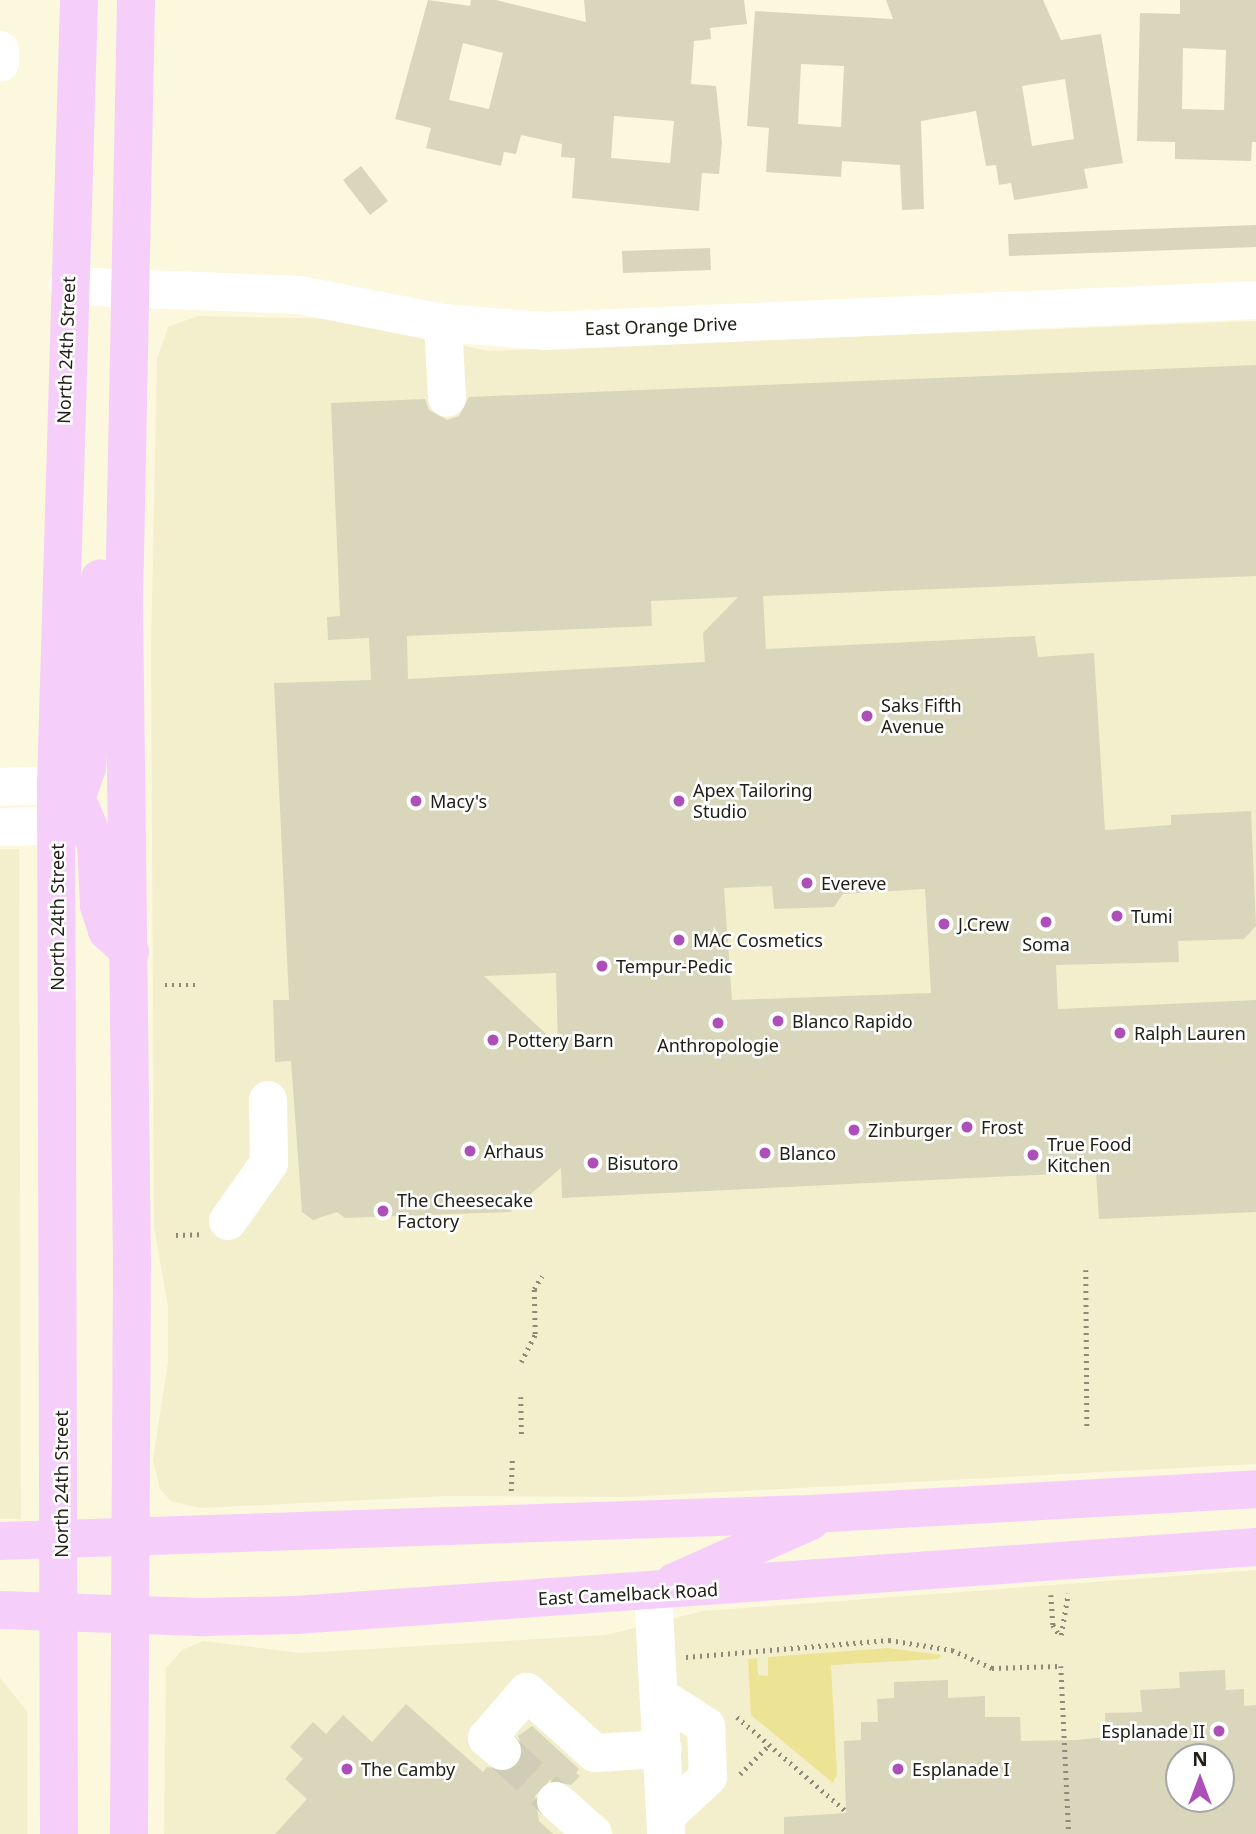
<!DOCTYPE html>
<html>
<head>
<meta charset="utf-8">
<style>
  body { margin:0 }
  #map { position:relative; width:1256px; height:1834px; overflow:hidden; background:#fbf8de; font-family:"Noto Sans",sans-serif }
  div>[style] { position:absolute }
  .built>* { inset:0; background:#f3efcd }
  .green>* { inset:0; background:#ede394 }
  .building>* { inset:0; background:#d9d6bc }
  .minor-tunnel>* { height:38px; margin-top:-19px; transform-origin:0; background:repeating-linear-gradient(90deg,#cfcdb6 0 38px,transparent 0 57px) }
  .path>* { height:4.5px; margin-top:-2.25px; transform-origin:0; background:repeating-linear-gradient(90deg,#8c8a78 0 2px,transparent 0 7px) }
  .minor>* { height:38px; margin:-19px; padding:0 19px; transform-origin:19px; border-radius:19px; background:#fff }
  .major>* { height:38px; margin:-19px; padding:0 19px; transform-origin:19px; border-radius:19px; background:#f5cffa }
  .dots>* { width:19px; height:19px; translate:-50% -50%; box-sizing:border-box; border:4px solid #fff; border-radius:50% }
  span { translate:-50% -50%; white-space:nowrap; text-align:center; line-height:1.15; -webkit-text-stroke:5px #fff; paint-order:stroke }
  .street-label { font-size:18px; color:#212016 }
  .poi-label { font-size:18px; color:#212016 }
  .left { translate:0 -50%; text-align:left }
  .right { translate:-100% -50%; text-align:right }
  .north { position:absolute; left:1165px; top:1743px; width:70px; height:70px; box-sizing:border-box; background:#fff; border:2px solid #a6a6a2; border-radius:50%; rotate:0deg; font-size:19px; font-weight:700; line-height:28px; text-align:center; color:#212016 }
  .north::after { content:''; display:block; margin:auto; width:24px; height:32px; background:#ac4fb9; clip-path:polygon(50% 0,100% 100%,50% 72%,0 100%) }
</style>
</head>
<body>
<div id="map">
  <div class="built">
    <i style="clip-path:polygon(197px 316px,340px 319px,488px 351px,1256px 321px,1256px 1464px,628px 1497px,447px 1496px,200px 1508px,171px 1501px,160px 1489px,153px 1460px,168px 1361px,168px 1306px,154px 1227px,151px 649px,157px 359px,168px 327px)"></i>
    <i style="clip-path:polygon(0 849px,19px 849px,21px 1519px,0 1519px)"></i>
    <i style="clip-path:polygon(evenodd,1256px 1570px,1256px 1834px,164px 1834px,166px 1668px,182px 1650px,203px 1641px,301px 1653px,606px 1635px,703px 1611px,1256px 1570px,1179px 1757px,1221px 1757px,1221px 1799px,1179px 1799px,1179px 1757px)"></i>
    <i style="clip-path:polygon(0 1678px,27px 1711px,27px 1834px,0 1834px)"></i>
  </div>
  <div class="green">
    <i style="clip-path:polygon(888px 1648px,942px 1655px,938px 1659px,831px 1665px,837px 1774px,833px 1783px,751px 1715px,748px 1659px,757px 1658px,758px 1675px,768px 1676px,768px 1657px)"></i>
  </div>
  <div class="building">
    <i style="clip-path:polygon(evenodd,428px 0,470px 6px,471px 0,496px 0,586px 22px,584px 0,744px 0,747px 24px,710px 28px,711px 39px,694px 41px,691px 84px,716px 86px,722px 143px,719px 174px,702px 173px,699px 211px,572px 198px,575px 158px,561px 157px,562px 144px,521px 135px,516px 154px,504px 152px,501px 166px,426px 148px,431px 128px,395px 119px,428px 0,463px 43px,503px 53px,489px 109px,449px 100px,463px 43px,428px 0,614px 116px,674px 121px,670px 163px,611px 158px,614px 116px)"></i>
    <i style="clip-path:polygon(evenodd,886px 0,1043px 0,1061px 40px,1101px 34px,1123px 163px,1084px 169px,1088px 188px,1014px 200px,1011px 183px,999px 185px,996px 165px,986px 166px,976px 111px,921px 121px,924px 209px,902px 210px,900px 165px,842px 161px,841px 177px,766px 172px,769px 128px,747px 126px,755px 11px,893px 19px,886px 0,801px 64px,844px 66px,841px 127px,798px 124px,801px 64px,886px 0,1065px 79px,1074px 139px,1032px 146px,1022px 86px,1065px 79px)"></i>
    <i style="clip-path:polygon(evenodd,1180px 0,1256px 0,1256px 142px,1252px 142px,1251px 161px,1175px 159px,1175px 142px,1137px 141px,1140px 13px,1180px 14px,1180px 0,1183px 48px,1226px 50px,1224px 110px,1182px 109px,1183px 48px)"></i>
    <i style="clip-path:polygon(361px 166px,388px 201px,370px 215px,343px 180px)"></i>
    <i style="clip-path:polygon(1256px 225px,1256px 247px,1009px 256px,1008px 234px)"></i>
    <i style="clip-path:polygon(710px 248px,711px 270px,623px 273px,622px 251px)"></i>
    <i style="clip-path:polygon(evenodd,1256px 365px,1256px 576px,763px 596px,766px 649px,1035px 636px,1038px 657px,1094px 653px,1105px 830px,1171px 825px,1171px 815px,1251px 811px,1256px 926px,1244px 939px,1178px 941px,1179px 962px,1056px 965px,1058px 1009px,1256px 1000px,1256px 1212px,1099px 1219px,1096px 1172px,562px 1198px,561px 1168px,510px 1212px,345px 1218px,337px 1212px,313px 1220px,302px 1212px,291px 1061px,275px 1062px,273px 1000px,289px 1000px,274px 683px,371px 680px,369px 638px,328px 640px,327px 617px,340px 616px,331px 403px,425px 399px,429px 410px,447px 420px,459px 416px,469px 397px,1256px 365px,738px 597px,703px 633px,705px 662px,408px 679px,407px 636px,652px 626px,651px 601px,738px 597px,1256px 365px,772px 886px,774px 909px,834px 907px,843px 894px,925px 889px,931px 993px,732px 1000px,724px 888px,772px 886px,1256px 365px,556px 973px,558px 1045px,484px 976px,556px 973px)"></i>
    <i style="clip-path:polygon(evenodd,1225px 1670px,1226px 1690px,1244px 1689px,1244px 1706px,1256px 1705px,1256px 1834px,784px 1834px,784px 1817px,846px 1813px,844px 1741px,861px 1740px,861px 1722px,878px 1722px,877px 1699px,894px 1698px,894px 1682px,948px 1680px,948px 1698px,985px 1696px,985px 1717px,1020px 1717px,1021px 1741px,1076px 1740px,1106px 1737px,1105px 1713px,1142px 1712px,1140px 1690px,1180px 1688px,1179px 1672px,1225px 1670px,1179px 1757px,1221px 1757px,1221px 1799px,1179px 1799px,1179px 1757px)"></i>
    <i style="clip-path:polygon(406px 1704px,483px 1772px,487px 1767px,508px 1772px,518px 1766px,524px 1754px,518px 1736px,532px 1726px,579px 1769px,576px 1773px,580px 1776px,571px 1785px,550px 1780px,535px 1796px,539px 1821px,553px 1834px,275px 1834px,307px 1799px,285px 1779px,303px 1759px,290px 1747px,313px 1722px,326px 1734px,343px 1715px,372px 1742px)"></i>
  </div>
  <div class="minor-tunnel">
    <i style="left:502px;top:1751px;width:74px;rotate:42.8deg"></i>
  </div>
  <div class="path">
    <i style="left:165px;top:985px;width:35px"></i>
    <i style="left:176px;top:1235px;width:24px;rotate:-2deg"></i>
    <i style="left:1086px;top:1270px;width:159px;rotate:89.6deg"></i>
    <i style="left:521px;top:1362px;width:31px;rotate:-63deg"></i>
    <i style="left:535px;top:1334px;width:45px;rotate:-91.3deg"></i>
    <i style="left:534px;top:1289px;width:15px;rotate:-58deg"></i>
    <i style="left:521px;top:1397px;width:39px;rotate:89deg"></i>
    <i style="left:511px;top:1491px;width:33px;rotate:-88deg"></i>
    <i style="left:1051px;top:1595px;width:30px;rotate:86deg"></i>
    <i style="left:1053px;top:1625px;width:13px;rotate:58deg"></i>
    <i style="left:1061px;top:1635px;width:42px;rotate:-80.3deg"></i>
    <i style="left:686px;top:1657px;width:204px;rotate:-4.8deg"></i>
    <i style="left:889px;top:1640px;width:64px;rotate:9deg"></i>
    <i style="left:952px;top:1650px;width:44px;rotate:24.2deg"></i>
    <i style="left:992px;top:1668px;width:69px;rotate:-1.7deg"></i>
    <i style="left:1061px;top:1666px;width:168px;rotate:87.3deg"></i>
    <i style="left:737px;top:1717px;width:144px;rotate:40.8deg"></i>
    <i style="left:740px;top:1774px;width:41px;rotate:-45deg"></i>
  </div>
  <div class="minor">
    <i style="left:0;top:50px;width:13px;rotate:90deg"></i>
    <i style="left:68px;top:286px;width:232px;rotate:2.2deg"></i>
    <i style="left:300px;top:295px;width:146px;rotate:11.1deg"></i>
    <i style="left:443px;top:323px;width:101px;rotate:4.5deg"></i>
    <i style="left:544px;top:331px;width:713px;rotate:-2.49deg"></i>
    <i style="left:443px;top:323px;width:75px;rotate:86.9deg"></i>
    <i style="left:0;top:787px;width:56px;rotate:-2deg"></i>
    <i style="left:0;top:827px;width:56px;rotate:-1deg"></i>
    <i style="left:228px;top:1221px;width:71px;rotate:-54.7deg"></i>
    <i style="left:269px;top:1163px;width:63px;rotate:-90.9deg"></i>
    <i style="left:653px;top:1592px;width:242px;rotate:86.9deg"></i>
    <i style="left:659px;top:1696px;width:56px;rotate:32.6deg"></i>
    <i style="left:706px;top:1726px;width:51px;rotate:87.8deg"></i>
    <i style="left:708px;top:1777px;width:56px;rotate:137.2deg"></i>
    <i style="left:502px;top:1751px;width:20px;rotate:-139deg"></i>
    <i style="left:487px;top:1738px;width:61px;rotate:-49deg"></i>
    <i style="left:527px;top:1692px;width:91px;rotate:41.9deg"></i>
    <i style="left:595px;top:1753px;width:68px;rotate:-3.4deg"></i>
    <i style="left:556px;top:1801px;width:50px;rotate:41.7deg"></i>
  </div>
  <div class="major">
    <i style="left:58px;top:787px;width:32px;rotate:44deg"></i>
    <i style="left:81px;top:809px;width:38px;rotate:67deg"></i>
    <i style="left:96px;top:844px;width:62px;rotate:87.2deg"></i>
    <i style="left:99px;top:906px;width:26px;rotate:72deg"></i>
    <i style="left:107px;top:931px;width:31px;rotate:42deg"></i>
    <i style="left:56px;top:826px;width:31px;rotate:-52deg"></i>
    <i style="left:75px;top:802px;width:36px;rotate:-71deg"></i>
    <i style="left:87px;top:768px;width:190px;rotate:-86.1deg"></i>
    <i style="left:0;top:1541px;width:811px;rotate:-1.91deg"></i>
    <i style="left:811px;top:1514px;width:446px;rotate:-3.2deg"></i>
    <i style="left:674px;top:1582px;width:150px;rotate:-24deg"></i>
    <i style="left:0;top:1610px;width:205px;rotate:2deg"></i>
    <i style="left:205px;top:1617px;width:91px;rotate:-1.3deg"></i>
    <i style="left:296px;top:1615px;width:962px;rotate:-4.05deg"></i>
    <i style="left:59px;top:1834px;width:1049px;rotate:-90.16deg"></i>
    <i style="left:56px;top:785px;width:785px;rotate:-88.32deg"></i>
    <i style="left:129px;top:1834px;width:569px;rotate:-89.7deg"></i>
    <i style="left:132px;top:1265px;width:660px;rotate:-90.69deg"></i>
    <i style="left:124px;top:605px;width:605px;rotate:-88.86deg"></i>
  </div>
  <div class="dots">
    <i style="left:867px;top:716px;background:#ac4fb9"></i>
    <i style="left:416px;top:801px;background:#ac4fb9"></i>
    <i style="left:679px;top:801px;background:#ac4fb9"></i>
    <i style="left:807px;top:883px;background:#ac4fb9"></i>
    <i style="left:1117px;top:916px;background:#ac4fb9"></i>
    <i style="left:1046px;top:922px;background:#ac4fb9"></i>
    <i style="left:944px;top:924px;background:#ac4fb9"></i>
    <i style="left:679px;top:940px;background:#ac4fb9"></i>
    <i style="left:602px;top:966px;background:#ac4fb9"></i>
    <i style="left:778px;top:1021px;background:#ac4fb9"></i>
    <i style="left:718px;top:1023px;background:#ac4fb9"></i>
    <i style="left:1120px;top:1033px;background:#ac4fb9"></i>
    <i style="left:493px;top:1040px;background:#ac4fb9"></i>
    <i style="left:967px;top:1127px;background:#ac4fb9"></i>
    <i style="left:854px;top:1130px;background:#ac4fb9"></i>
    <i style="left:470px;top:1151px;background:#ac4fb9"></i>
    <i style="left:765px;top:1153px;background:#ac4fb9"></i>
    <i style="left:1033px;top:1155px;background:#ac4fb9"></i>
    <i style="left:593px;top:1163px;background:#ac4fb9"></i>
    <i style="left:383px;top:1211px;background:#ac4fb9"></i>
    <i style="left:1219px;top:1731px;background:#ac4fb9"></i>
    <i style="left:347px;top:1769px;background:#ac4fb9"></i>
    <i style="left:898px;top:1769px;background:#ac4fb9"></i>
  </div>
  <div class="street-label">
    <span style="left:661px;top:326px;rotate:-2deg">East Orange Drive</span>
    <span style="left:66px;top:350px;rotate:-88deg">North 24th Street</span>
    <span style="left:57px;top:917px;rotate:-90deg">North 24th Street</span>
    <span style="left:61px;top:1484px;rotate:-90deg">North 24th Street</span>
    <span style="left:628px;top:1594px;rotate:-3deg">East Camelback Road</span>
  </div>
  <div class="poi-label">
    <span class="left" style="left:881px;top:716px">Saks Fifth<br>Avenue</span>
    <span class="left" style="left:693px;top:801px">Apex Tailoring<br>Studio</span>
    <span class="left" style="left:430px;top:801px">Macy's</span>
    <span class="left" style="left:821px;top:883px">Evereve</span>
    <span class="left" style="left:1131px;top:916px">Tumi</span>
    <span class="left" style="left:958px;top:924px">J.Crew</span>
    <span class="left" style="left:693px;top:940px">MAC Cosmetics</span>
    <span style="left:1046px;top:944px">Soma</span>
    <span class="left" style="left:616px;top:966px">Tempur-Pedic</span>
    <span class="left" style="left:792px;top:1021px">Blanco Rapido</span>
    <span class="left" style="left:1134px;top:1033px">Ralph Lauren</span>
    <span class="left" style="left:507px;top:1040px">Pottery Barn</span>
    <span style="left:718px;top:1045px">Anthropologie</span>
    <span class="left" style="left:981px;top:1127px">Frost</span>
    <span class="left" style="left:868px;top:1130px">Zinburger</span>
    <span class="left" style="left:1047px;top:1155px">True Food<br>Kitchen</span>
    <span class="left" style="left:484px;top:1151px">Arhaus</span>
    <span class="left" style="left:779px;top:1153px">Blanco</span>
    <span class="left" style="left:607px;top:1163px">Bisutoro</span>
    <span class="left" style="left:397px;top:1211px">The Cheesecake<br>Factory</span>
    <span class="right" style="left:1205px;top:1731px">Esplanade II</span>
    <span class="left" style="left:361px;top:1769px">The Camby</span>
    <span class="left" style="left:912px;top:1769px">Esplanade I</span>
  </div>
  <div class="north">N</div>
</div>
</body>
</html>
